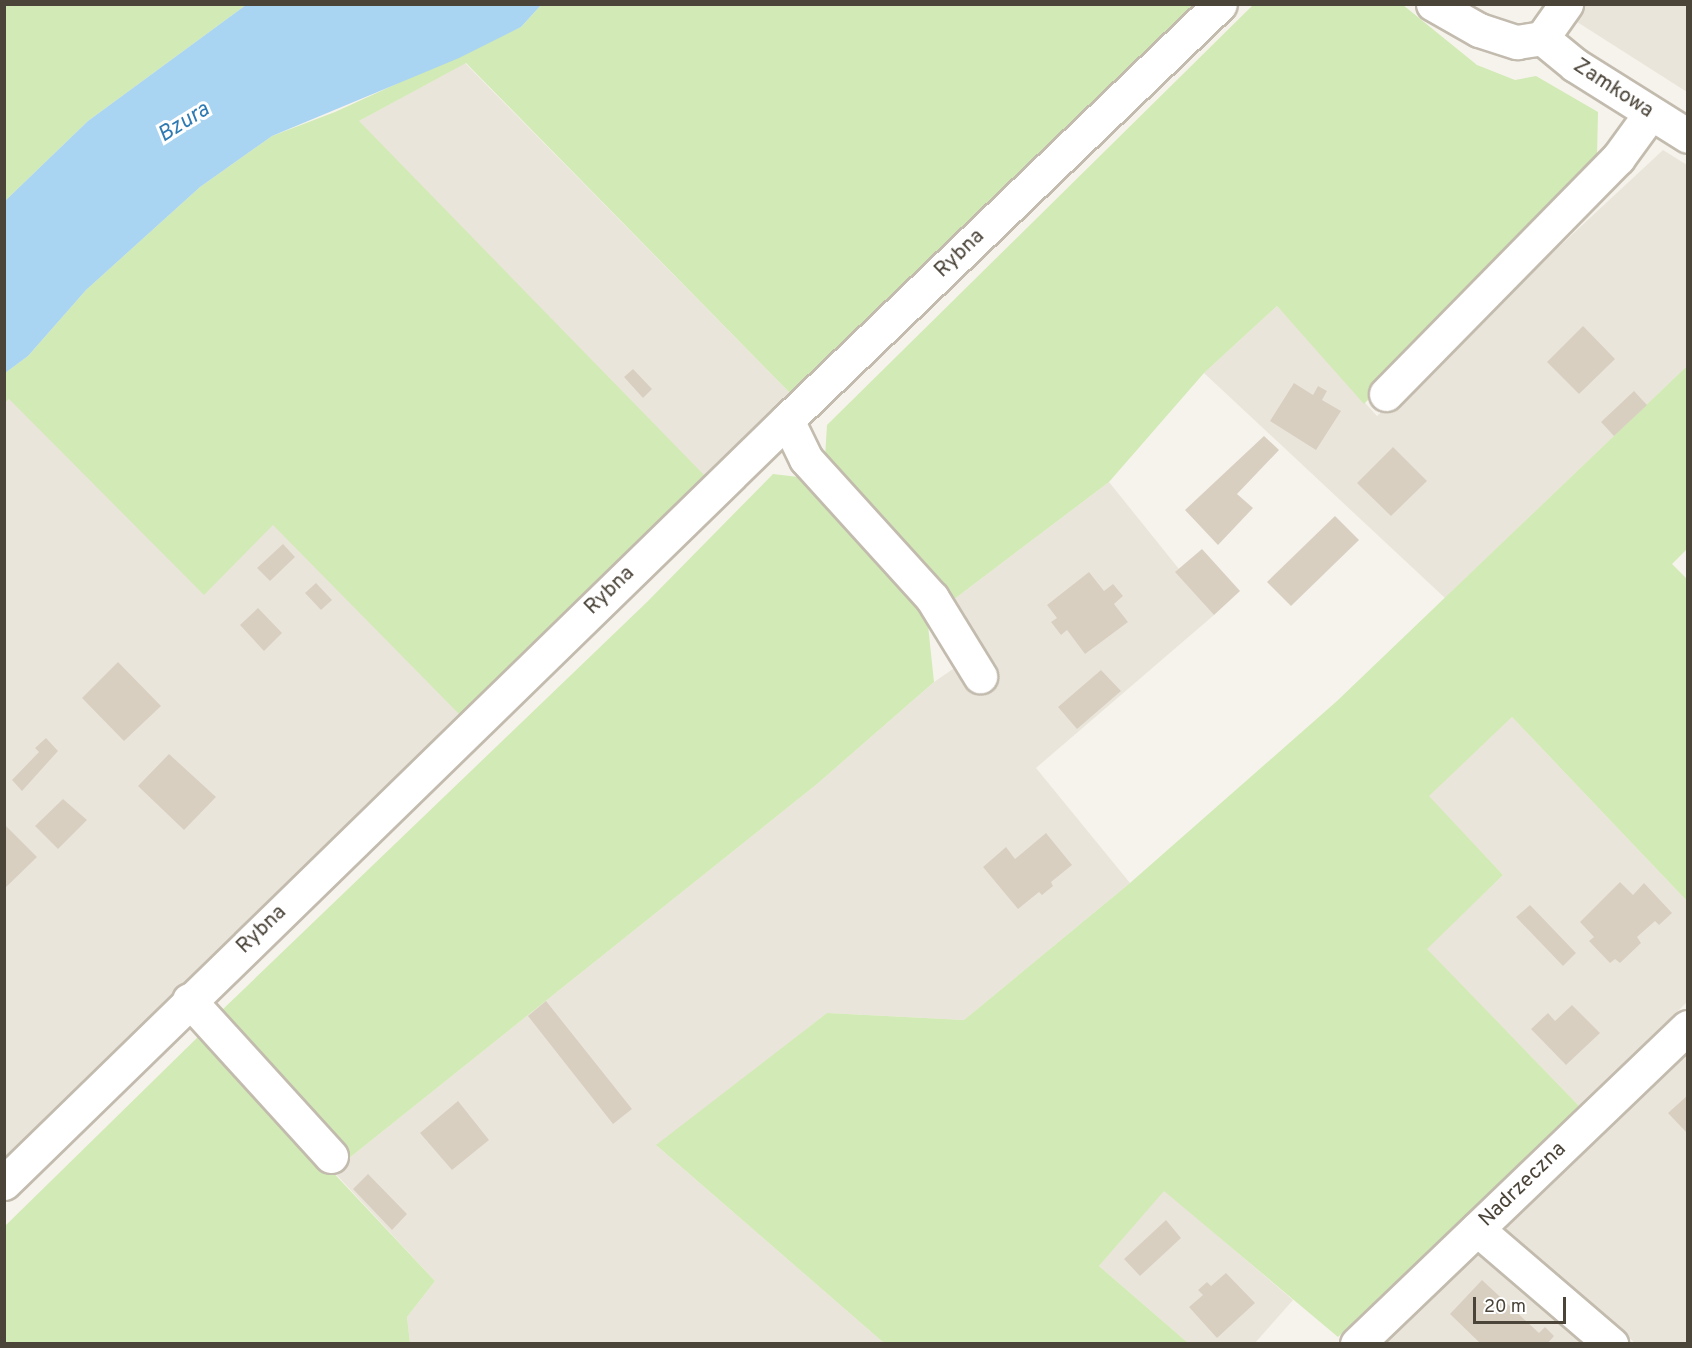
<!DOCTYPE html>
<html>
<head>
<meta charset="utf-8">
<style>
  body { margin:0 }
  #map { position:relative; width:1692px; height:1348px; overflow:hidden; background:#f6f3ec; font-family:Overpass,sans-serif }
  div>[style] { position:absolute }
  .residential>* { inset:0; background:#eae5da }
  .green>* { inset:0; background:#d2eab5 }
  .water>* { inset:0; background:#a9d4f2 }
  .building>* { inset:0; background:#d8cfc1 }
  .roads { filter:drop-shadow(2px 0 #c2bbae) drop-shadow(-2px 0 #c2bbae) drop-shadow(0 2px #c2bbae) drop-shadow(0 -2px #c2bbae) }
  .minor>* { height:33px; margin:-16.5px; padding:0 16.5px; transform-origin:16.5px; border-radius:16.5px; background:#fff }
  span { translate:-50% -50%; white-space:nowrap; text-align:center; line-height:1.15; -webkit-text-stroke:6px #fff; paint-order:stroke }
  .street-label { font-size:21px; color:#4b4439 }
  .water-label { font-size:22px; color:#2e7ab2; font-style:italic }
  .frame { position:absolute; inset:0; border:6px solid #4b4439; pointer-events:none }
  .scale { position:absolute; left:1473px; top:1297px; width:93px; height:27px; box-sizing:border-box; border:3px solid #4b4439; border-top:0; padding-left:8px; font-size:18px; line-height:21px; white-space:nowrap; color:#4b4439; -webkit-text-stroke:4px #fff; paint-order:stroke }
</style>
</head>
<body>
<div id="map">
  <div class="residential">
    <i style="clip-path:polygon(1585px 5px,1687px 5px,1687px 92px,1574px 20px)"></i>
    <i style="clip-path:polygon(465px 63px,790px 393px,423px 754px,5px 1158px,5px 403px,114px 304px,359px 121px)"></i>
    <i style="clip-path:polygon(1663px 150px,1687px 165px,1687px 366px,1445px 598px,1204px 373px,1277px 306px,1377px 416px)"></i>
    <i style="clip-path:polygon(1109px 482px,1179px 569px,1176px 572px,1214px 615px,1036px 768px,1130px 883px,964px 1020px,827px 1013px,657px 1146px,884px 1343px,410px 1343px,407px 1317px,435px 1281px,333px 1171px,817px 784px,934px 682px,953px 669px,953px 600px)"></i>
    <i style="clip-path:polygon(1512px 717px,1687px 901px,1687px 1002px,1581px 1108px,1426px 949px,1503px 875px,1428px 796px)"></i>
    <i style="clip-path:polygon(1687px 1044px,1687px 1343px,1635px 1343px,1502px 1229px,1503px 1218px)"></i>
    <i style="clip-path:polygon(1164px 1190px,1293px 1300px,1255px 1343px,1188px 1343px,1099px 1266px)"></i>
    <i style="clip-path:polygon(1476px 1246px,1590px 1344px,1372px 1344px)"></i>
  </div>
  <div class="green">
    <i style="clip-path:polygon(5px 5px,246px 5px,88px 121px,5px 201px)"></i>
    <i style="clip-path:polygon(541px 5px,1200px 5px,790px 393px,466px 63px,359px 121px,704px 475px,461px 716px,273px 525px,204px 595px,9px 399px,5px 403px,5px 373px,28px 356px,86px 290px,200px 187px,272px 136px,335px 112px,521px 27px)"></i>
    <i style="clip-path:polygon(1253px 5px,1403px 5px,1477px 65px,1515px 80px,1536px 76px,1598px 112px,1597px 157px,1364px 404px,1277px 306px,1204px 373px,1109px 482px,953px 600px,825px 458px,827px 425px)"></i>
    <i style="clip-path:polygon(1687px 366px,1687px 549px,1672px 564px,1688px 580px,1687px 901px,1512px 717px,1429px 796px,1503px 875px,1427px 949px,1581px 1108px,1338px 1337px,1164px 1191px,1099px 1266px,1188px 1343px,884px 1343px,656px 1145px,827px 1013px,964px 1020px,1130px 883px,1337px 701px)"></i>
    <i style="clip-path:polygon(773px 474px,807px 478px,927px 616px,934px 682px,817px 784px,348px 1159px,220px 1012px,647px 602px)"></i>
    <i style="clip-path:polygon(202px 1033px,435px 1281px,407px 1317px,410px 1343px,5px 1344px,5px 1226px)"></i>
  </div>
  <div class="water">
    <i style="clip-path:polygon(246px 5px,541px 5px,521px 27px,459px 58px,272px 136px,200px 187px,86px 290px,28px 356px,5px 373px,5px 201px,88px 121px)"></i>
  </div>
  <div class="building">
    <i style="clip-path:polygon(1583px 326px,1615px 359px,1579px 394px,1547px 362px)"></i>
    <i style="clip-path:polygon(633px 369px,652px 389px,643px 398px,624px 377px)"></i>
    <i style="clip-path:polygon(1294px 383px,1313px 395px,1318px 386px,1327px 391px,1322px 400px,1341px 411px,1316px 450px,1270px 421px)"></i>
    <i style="clip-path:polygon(1634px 391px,1647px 405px,1614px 436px,1601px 422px)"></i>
    <i style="clip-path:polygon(1264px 436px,1279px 450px,1237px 494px,1253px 508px,1218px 545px,1185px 510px)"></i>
    <i style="clip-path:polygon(1393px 447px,1427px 481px,1391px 516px,1357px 483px)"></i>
    <i style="clip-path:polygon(1335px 516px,1359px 540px,1291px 606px,1267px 582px)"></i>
    <i style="clip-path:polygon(283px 544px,295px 557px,270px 581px,257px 568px)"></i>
    <i style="clip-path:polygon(1202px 549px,1240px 591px,1214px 615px,1175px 572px)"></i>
    <i style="clip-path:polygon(1089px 572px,1104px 591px,1113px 584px,1123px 596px,1114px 604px,1128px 622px,1085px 654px,1067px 630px,1061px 635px,1051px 622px,1057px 618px,1047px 605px)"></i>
    <i style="clip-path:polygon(316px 583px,332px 600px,321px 610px,305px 593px)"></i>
    <i style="clip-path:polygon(258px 608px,282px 633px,264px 651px,240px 625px)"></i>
    <i style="clip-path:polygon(118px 662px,161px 706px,124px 741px,82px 698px)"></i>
    <i style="clip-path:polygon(1101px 670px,1121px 691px,1077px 729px,1058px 707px)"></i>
    <i style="clip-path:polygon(46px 738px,58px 751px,22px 791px,12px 780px,39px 752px,35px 748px)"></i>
    <i style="clip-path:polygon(169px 754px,216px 797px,184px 830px,138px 786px)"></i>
    <i style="clip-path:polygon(63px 799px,87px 820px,58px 849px,35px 826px)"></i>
    <i style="clip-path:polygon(4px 824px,37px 857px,4px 889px)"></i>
    <i style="clip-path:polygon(1046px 833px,1072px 865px,1051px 882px,1053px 886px,1042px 895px,1039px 892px,1018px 909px,983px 867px,1006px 847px,1015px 859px)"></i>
    <i style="clip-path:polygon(1620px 882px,1633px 895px,1644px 883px,1672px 913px,1659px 925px,1655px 921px,1637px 937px,1641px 943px,1620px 963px,1615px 959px,1610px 963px,1589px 941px,1594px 937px,1580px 922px)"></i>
    <i style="clip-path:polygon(1530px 905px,1576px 953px,1563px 966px,1516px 917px)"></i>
    <i style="clip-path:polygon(546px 1001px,632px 1109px,613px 1124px,528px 1016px)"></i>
    <i style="clip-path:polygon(1572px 1005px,1600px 1033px,1566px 1065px,1531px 1029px,1548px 1013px,1555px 1021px)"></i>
    <i style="clip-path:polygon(1688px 1095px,1688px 1134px,1668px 1113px)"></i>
    <i style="clip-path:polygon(458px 1101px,489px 1140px,452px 1170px,420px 1133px)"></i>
    <i style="clip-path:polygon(368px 1174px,407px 1214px,392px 1230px,353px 1189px)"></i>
    <i style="clip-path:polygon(1166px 1220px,1181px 1238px,1140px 1276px,1124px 1259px)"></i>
    <i style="clip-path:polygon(1226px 1273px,1255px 1303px,1217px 1338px,1189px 1307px,1203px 1295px,1198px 1290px,1207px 1282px,1211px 1286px)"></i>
    <i style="clip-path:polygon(1482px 1280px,1539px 1333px,1545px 1327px,1554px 1336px,1547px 1344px,1481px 1344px,1450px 1314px)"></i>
  </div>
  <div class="roads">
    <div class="minor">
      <i style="left:1433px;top:4px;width:53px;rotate:29.5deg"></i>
      <i style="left:1479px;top:30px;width:40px;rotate:18deg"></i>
      <i style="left:1517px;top:42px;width:25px;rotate:-9deg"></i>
      <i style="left:1542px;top:38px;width:42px;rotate:-54.8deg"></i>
      <i style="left:1542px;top:38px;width:43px;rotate:39.3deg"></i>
      <i style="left:1575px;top:65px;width:133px;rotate:32.1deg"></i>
      <i style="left:1386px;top:394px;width:331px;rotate:-45.5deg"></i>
      <i style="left:1618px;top:158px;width:54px;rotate:-54deg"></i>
      <i style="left:787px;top:420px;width:43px;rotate:64deg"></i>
      <i style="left:806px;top:459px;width:188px;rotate:47.8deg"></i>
      <i style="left:932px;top:598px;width:92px;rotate:58.4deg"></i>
      <i style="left:189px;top:1000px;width:211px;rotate:47.7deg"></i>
      <i style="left:4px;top:1183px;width:1093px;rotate:-44.26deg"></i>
      <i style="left:787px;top:420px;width:600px;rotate:-43.85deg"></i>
      <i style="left:1477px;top:1229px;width:177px;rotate:40.6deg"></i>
      <i style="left:1357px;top:1344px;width:458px;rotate:-43.8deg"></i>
    </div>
  </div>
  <div class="street-label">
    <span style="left:1613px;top:89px;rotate:33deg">Zamkowa</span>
    <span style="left:960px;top:254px;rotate:-44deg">Rybna</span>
    <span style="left:610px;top:591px;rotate:-44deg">Rybna</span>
    <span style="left:262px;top:930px;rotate:-44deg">Rybna</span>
    <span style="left:1523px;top:1185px;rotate:-44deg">Nadrzeczna</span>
  </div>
  <div class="water-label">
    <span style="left:184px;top:123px;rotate:-32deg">Bzura</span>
  </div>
  <div class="frame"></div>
  <div class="scale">20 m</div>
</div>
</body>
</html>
